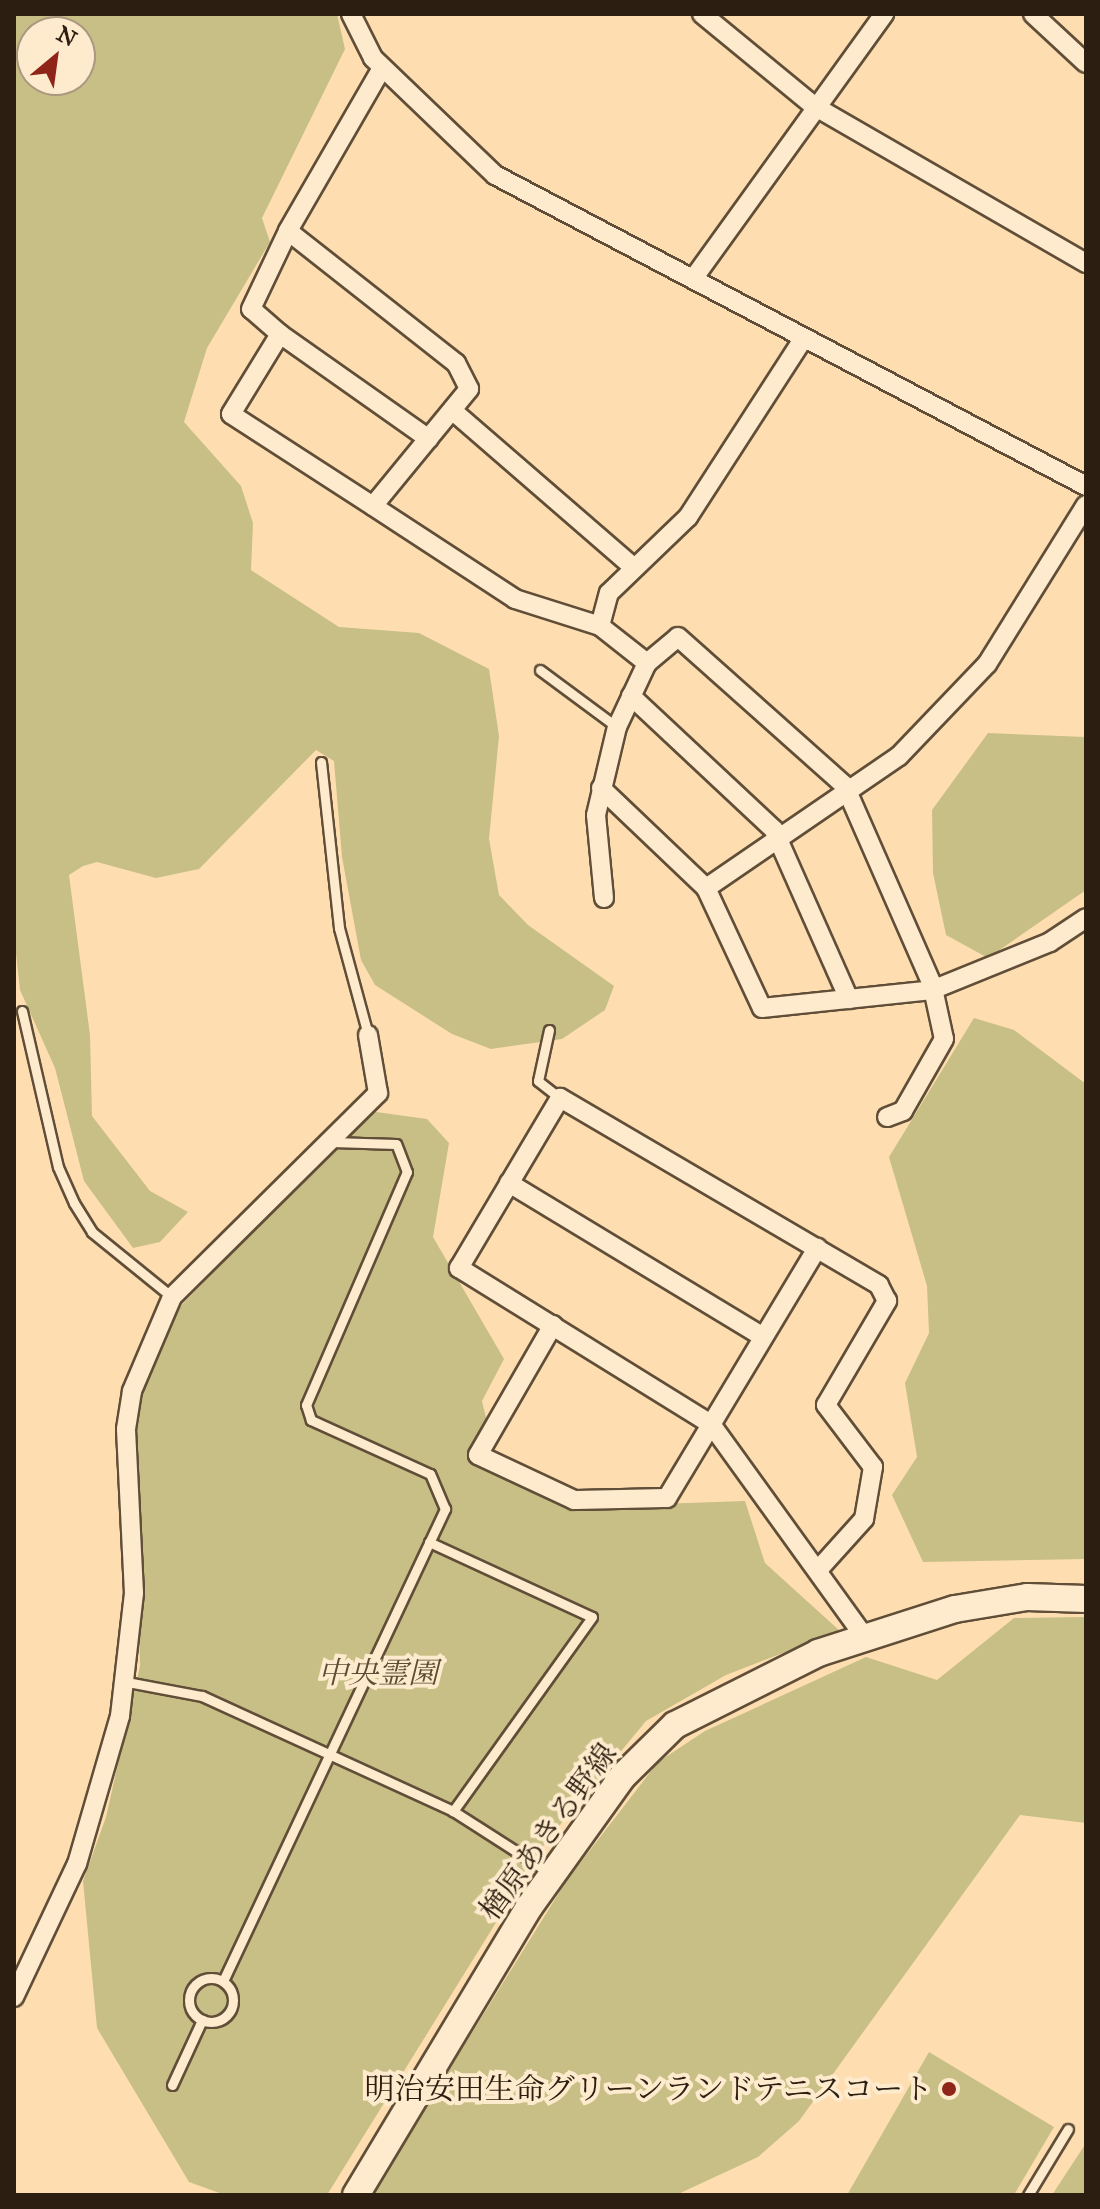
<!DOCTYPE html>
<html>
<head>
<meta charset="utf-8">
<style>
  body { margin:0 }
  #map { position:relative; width:1100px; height:2209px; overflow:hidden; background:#fedeb1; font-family:"IM FELL Great Primer","Noto Serif JP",serif }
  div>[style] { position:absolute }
  .green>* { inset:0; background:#c8bf86 }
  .roads { filter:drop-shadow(2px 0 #604e38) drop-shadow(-2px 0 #604e38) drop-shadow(0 2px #604e38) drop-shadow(0 -2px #604e38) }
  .lane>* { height:9px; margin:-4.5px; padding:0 4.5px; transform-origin:4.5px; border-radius:4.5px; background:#feeacc }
  .lane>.ring { margin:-4.5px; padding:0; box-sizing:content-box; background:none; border:9px solid #feeacc; border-radius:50% }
  .street>* { height:18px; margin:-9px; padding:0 9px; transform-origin:9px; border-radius:9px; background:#feeacc }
  .secondary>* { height:26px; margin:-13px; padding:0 13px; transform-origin:13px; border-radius:13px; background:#feeacc }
  .dots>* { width:22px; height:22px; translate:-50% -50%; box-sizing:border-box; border:4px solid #feeacc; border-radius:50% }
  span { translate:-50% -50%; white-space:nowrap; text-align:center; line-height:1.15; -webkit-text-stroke:8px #feeacc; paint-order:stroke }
  .park-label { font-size:30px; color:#5b4e33; font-style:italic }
  .street-label { font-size:30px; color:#2c1e10 }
  .poi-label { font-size:30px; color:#2c1e10 }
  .right { translate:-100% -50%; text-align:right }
  .frame { position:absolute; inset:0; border:16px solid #2c1e10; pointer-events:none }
  .north { position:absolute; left:16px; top:16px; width:80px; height:80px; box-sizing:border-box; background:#feeacc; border:2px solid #aa9881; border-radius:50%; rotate:29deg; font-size:22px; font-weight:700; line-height:32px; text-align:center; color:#2c1e10 }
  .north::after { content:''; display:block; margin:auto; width:28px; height:36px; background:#8f2418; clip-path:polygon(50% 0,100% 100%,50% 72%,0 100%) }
</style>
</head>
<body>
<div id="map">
  <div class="green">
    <i style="clip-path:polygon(evenodd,14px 14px,337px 14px,345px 49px,262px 218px,270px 242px,207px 348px,184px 422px,241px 486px,253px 523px,251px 570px,339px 627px,419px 633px,489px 669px,499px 736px,489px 839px,499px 895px,528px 925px,614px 986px,605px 1010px,562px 1039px,491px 1049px,452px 1034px,375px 985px,361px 960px,342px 857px,334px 761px,316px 750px,199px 869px,156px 878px,97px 862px,83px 866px,69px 875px,90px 1035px,92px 1116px,150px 1191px,188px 1212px,160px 1242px,133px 1248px,84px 1181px,55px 1068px,20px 990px,14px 935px,14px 14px,32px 32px,80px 32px,80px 80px,32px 80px,32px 32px)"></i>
    <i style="clip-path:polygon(988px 733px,1086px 737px,1086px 890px,988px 958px,946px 935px,933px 873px,932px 810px)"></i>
    <i style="clip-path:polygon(974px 1018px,1014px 1030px,1086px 1084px,1086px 1559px,923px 1562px,892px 1495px,917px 1457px,905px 1383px,929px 1333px,927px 1286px,889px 1157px)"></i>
    <i style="clip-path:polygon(369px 1111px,427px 1119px,449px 1143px,433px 1237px,504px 1359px,482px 1401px,489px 1430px,473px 1455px,572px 1507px,745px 1501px,765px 1563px,840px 1631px,726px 1675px,646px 1721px,546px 1842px,327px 2195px,225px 2195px,189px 2182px,97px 2028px,83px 1881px,106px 1817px,140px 1666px,134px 1432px,142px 1390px,178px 1309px)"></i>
    <i style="clip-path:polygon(1086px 1617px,1086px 1823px,1020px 1815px,799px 2121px,758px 2157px,676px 2195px,371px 2195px,567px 1880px,658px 1762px,705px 1731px,866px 1657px,937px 1680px,1014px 1618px)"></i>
    <i style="clip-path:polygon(929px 2052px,1054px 2127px,1014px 2195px,847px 2195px)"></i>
    <i style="clip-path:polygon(1086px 2143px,1086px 2195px,1052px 2195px)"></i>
  </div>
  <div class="roads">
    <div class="lane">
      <i style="left:540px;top:670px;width:96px;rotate:36.5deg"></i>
      <i style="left:321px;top:762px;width:167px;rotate:83.8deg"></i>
      <i style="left:339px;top:928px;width:111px;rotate:74.8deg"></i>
      <i style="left:22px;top:1011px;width:160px;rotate:77deg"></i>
      <i style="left:58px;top:1167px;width:39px;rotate:66deg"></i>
      <i style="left:74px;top:1203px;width:34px;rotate:58deg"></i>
      <i style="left:92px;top:1232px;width:103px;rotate:39.1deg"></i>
      <i style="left:549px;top:1030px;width:52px;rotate:102.2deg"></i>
      <i style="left:538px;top:1081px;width:28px;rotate:38deg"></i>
      <i style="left:429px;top:1542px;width:179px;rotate:24.7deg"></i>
      <i style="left:592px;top:1617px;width:239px;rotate:125.6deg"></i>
      <i style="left:127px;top:1682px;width:76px;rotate:10.6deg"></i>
      <i style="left:202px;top:1696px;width:276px;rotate:24.6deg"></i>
      <i style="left:453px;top:1811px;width:115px;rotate:32.6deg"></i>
      <i class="ring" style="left:189px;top:1978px;width:35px;height:35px"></i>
      <i style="left:223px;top:1981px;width:522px;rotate:-64.81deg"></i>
      <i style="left:445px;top:1509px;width:38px;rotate:-113deg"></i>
      <i style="left:430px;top:1474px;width:131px;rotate:-155.6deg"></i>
      <i style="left:311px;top:1420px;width:16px;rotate:-108deg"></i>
      <i style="left:306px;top:1405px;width:254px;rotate:-66.6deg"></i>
      <i style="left:407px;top:1172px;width:30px;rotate:-111deg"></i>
      <i style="left:396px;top:1144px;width:64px;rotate:-178.2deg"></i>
      <i style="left:172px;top:2085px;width:72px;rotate:-65.2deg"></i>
      <i style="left:1028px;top:2195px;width:77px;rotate:-58.8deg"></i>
    </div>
    <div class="street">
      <i style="left:351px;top:14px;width:49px;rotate:63.4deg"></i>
      <i style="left:373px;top:58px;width:169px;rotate:43.8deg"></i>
      <i style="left:495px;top:175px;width:668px;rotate:27.75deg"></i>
      <i style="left:702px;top:14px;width:145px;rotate:39.4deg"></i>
      <i style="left:814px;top:106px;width:314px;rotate:30deg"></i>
      <i style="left:1033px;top:14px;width:72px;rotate:42.8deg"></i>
      <i style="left:382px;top:68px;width:188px;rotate:120deg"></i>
      <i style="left:288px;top:231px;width:214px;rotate:38.2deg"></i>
      <i style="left:456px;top:363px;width:29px;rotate:63deg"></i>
      <i style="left:469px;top:389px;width:151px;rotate:129.4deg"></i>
      <i style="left:373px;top:506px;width:170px;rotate:33.2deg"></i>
      <i style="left:515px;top:599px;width:89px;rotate:17.6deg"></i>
      <i style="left:600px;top:626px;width:60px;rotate:38.2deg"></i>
      <i style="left:647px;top:663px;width:40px;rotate:-40deg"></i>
      <i style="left:678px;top:637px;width:224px;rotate:41.7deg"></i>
      <i style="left:845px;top:786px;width:216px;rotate:66.3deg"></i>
      <i style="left:932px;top:984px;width:56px;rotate:77.7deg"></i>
      <i style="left:944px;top:1039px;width:83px;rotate:119.7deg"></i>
      <i style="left:903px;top:1111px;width:17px;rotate:159deg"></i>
      <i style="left:693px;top:279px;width:327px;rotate:-54.2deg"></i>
      <i style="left:280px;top:334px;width:38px;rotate:-139deg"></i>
      <i style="left:251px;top:309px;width:86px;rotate:-64.6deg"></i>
      <i style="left:453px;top:411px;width:237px;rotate:40.9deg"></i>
      <i style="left:1086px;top:505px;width:187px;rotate:121.9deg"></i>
      <i style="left:987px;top:664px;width:127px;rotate:133.7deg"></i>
      <i style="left:899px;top:756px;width:234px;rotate:145.6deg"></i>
      <i style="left:706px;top:888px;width:132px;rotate:65deg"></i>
      <i style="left:762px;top:1008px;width:171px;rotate:-6deg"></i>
      <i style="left:932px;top:990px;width:127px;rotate:-22.1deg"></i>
      <i style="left:1050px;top:942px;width:43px;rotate:-33.7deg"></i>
      <i style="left:373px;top:506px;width:169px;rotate:-147.1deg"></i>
      <i style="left:231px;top:414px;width:94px;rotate:-58.5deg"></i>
      <i style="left:280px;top:334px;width:182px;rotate:35.2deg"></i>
      <i style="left:600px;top:626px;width:34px;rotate:-75deg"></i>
      <i style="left:609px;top:593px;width:110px;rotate:-43.9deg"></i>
      <i style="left:688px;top:517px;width:212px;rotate:-57.1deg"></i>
      <i style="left:631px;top:696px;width:196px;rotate:43.1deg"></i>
      <i style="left:774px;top:830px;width:185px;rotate:66.1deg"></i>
      <i style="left:601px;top:788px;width:145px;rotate:43.6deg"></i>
      <i style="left:604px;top:898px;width:83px;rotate:-95.5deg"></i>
      <i style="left:596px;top:815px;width:90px;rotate:-76.6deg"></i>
      <i style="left:617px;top:727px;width:71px;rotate:-64.9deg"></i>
      <i style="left:509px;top:1183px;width:297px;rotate:31.2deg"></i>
      <i style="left:553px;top:1325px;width:150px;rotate:120deg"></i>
      <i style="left:478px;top:1455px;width:106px;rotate:25.1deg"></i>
      <i style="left:574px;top:1500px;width:93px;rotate:-1.2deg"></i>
      <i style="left:667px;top:1498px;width:292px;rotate:-59deg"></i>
      <i style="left:818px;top:1570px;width:69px;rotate:-48deg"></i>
      <i style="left:864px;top:1519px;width:53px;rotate:-80.2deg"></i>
      <i style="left:873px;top:1467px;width:78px;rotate:-127.2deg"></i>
      <i style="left:826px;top:1405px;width:121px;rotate:-59.6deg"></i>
      <i style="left:887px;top:1301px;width:18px;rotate:-117deg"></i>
      <i style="left:879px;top:1285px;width:370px;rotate:-149.6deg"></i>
      <i style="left:560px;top:1098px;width:198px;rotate:120.7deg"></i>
      <i style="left:459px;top:1268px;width:296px;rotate:31.8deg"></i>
      <i style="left:711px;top:1424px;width:265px;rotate:54.2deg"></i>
      <i style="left:14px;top:1997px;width:147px;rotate:-64.7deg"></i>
      <i style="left:77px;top:1864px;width:154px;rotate:-73.8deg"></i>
      <i style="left:120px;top:1716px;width:124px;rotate:-83.5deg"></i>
      <i style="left:134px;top:1593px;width:164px;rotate:-92.8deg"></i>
      <i style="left:126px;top:1429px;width:38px;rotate:-81deg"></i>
      <i style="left:132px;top:1391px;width:102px;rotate:-66.9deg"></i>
      <i style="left:172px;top:1297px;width:290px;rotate:-44.7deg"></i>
      <i style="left:378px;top:1093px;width:59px;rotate:-99.8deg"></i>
    </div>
    <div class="secondary">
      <i style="left:356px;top:2195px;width:336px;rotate:-59deg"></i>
      <i style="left:529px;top:1907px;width:160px;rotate:-54.4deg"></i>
      <i style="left:622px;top:1777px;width:74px;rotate:-44.5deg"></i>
      <i style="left:675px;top:1725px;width:160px;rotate:-26.7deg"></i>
      <i style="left:818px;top:1653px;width:144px;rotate:-17.8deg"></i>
      <i style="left:955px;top:1609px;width:73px;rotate:-9.5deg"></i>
      <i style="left:1027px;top:1597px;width:59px;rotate:1.9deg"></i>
    </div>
  </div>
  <div class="dots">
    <i style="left:949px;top:2089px;background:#8f2418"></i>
  </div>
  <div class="park-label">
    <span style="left:378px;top:1673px">中央霊園</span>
  </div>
  <div class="street-label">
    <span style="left:548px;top:1832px;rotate:-54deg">楢原あきる野線</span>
  </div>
  <div class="poi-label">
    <span class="right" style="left:933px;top:2089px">明治安田生命グリーンランドテニスコート</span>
  </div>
  <div class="frame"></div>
  <div class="north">N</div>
</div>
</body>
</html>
